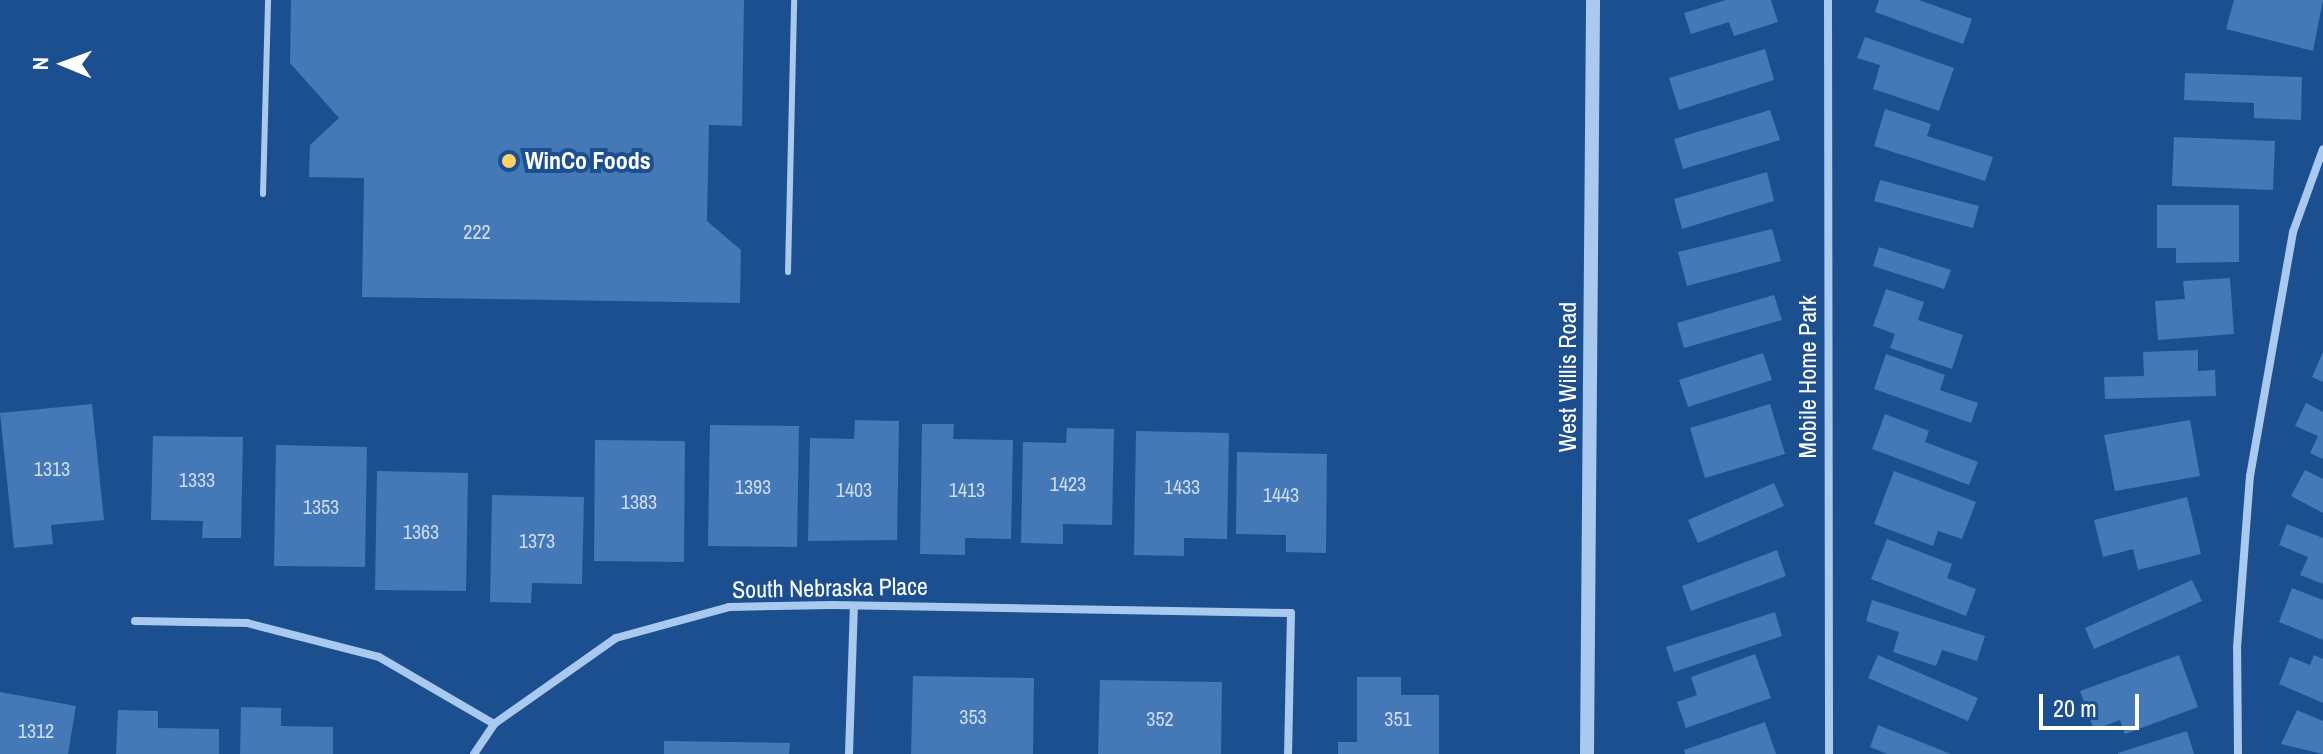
<!DOCTYPE html>
<html>
<head>
<meta charset="utf-8">
<style>
  body { margin:0 }
  #map { position:relative; width:2323px; height:754px; overflow:hidden; background:#1b4f8f; font-family:"Archivo Narrow",sans-serif }
  div>[style] { position:absolute }
  .building>* { inset:0; background:#4478b7 }
  .service>* { height:6px; margin:-3px; padding:0 3px; transform-origin:3px; border-radius:3px; background:#a9c9ee }
  .minor>* { height:8px; margin:-4px; padding:0 4px; transform-origin:4px; border-radius:4px; background:#a9c9ee }
  .tertiary>* { height:14px; margin:-7px; padding:0 7px; transform-origin:7px; border-radius:7px; background:#a9c9ee }
  .dots>* { width:22px; height:22px; translate:-50% -50%; box-sizing:border-box; border:4px solid #1b4f8f; border-radius:50% }
  span { translate:-50% -50%; white-space:nowrap; text-align:center; line-height:1.15; -webkit-text-stroke:8px #1b4f8f; paint-order:stroke }
  .number-label { font-size:20px; color:#d0dded }
  .number-label span { -webkit-text-stroke-width:0 }
  .poi-label { font-size:24px; color:#fff; font-weight:700 }
  .left { translate:0 -50%; text-align:left }
  .street-label { font-size:24px; color:#fff }
  .north { position:absolute; left:24px; top:24px; width:80px; height:80px; -webkit-text-stroke:6px #1b4f8f; paint-order:stroke; rotate:271deg; font-size:22px; font-weight:700; line-height:32px; text-align:center; color:#fff }
  .north::after { content:''; display:block; margin:auto; width:28px; height:36px; background:#fff; clip-path:polygon(50% 0,100% 100%,50% 72%,0 100%) }
  .scale { position:absolute; left:2039px; top:694px; width:100px; height:36px; box-sizing:border-box; border:4px solid #fff; border-top:0; padding-left:10px; font-size:24px; line-height:28px; white-space:nowrap; color:#fff; -webkit-text-stroke:6px #1b4f8f; paint-order:stroke }
</style>
</head>
<body>
<div id="map">
  <div class="building">
    <i style="clip-path:polygon(291px 0,744px 0,742px 126px,709px 125px,707px 221px,741px 250px,740px 303px,362px 297px,364px 178px,309px 177px,310px 145px,339px 118px,290px 63px)"></i>
    <i style="clip-path:polygon(1726px 0,1771px 0,1778px 22px,1734px 36px,1729px 22px,1691px 34px,1684px 13px)"></i>
    <i style="clip-path:polygon(1879px 0,1919px 0,1972px 19px,1963px 44px,1875px 12px)"></i>
    <i style="clip-path:polygon(2234px 0,2323px 0,2313px 51px,2226px 29px)"></i>
    <i style="clip-path:polygon(1865px 37px,1954px 68px,1939px 111px,1873px 89px,1880px 65px,1857px 58px)"></i>
    <i style="clip-path:polygon(1765px 49px,1774px 80px,1679px 110px,1669px 78px)"></i>
    <i style="clip-path:polygon(2185px 73px,2302px 77px,2301px 120px,2254px 118px,2254px 103px,2184px 100px)"></i>
    <i style="clip-path:polygon(1885px 109px,1931px 124px,1927px 136px,1993px 157px,1985px 181px,1874px 146px)"></i>
    <i style="clip-path:polygon(1770px 110px,1780px 140px,1683px 169px,1674px 139px)"></i>
    <i style="clip-path:polygon(2174px 137px,2275px 141px,2273px 190px,2172px 186px)"></i>
    <i style="clip-path:polygon(1767px 172px,1774px 201px,1682px 229px,1674px 199px)"></i>
    <i style="clip-path:polygon(1880px 180px,1979px 206px,1973px 228px,1874px 201px)"></i>
    <i style="clip-path:polygon(2157px 205px,2239px 205px,2239px 262px,2176px 263px,2176px 248px,2157px 248px)"></i>
    <i style="clip-path:polygon(1772px 229px,1781px 261px,1687px 286px,1678px 252px)"></i>
    <i style="clip-path:polygon(1879px 247px,1951px 270px,1944px 289px,1873px 266px)"></i>
    <i style="clip-path:polygon(2230px 278px,2234px 334px,2158px 340px,2155px 301px,2185px 299px,2183px 281px)"></i>
    <i style="clip-path:polygon(1886px 289px,1924px 302px,1918px 320px,1963px 335px,1952px 369px,1890px 348px,1895px 334px,1873px 326px)"></i>
    <i style="clip-path:polygon(1774px 295px,1782px 320px,1684px 348px,1677px 323px)"></i>
    <i style="clip-path:polygon(2198px 350px,2198px 371px,2215px 370px,2216px 396px,2105px 399px,2104px 377px,2144px 376px,2143px 352px)"></i>
    <i style="clip-path:polygon(2323px 352px,2323px 382px,2312px 377px)"></i>
    <i style="clip-path:polygon(1763px 353px,1772px 380px,1688px 407px,1679px 380px)"></i>
    <i style="clip-path:polygon(1886px 354px,1945px 375px,1940px 390px,1978px 403px,1971px 423px,1874px 389px)"></i>
    <i style="clip-path:polygon(2306px 403px,2323px 412px,2323px 459px,2310px 453px,2318px 436px,2295px 426px)"></i>
    <i style="clip-path:polygon(92px 404px,104px 520px,51px 525px,53px 544px,14px 548px,0 413px)"></i>
    <i style="clip-path:polygon(1770px 404px,1785px 454px,1705px 478px,1690px 428px)"></i>
    <i style="clip-path:polygon(1885px 414px,1929px 431px,1925px 442px,1978px 462px,1969px 485px,1872px 449px)"></i>
    <i style="clip-path:polygon(855px 420px,899px 421px,897px 540px,808px 541px,810px 438px,854px 439px)"></i>
    <i style="clip-path:polygon(2190px 420px,2200px 476px,2115px 491px,2104px 435px)"></i>
    <i style="clip-path:polygon(922px 424px,954px 424px,953px 439px,1013px 440px,1011px 539px,965px 538px,965px 555px,920px 554px)"></i>
    <i style="clip-path:polygon(710px 425px,799px 426px,797px 547px,708px 546px)"></i>
    <i style="clip-path:polygon(1067px 428px,1114px 429px,1112px 525px,1063px 524px,1063px 544px,1021px 543px,1023px 442px,1066px 443px)"></i>
    <i style="clip-path:polygon(1136px 431px,1229px 433px,1227px 539px,1184px 538px,1184px 556px,1134px 555px)"></i>
    <i style="clip-path:polygon(153px 436px,243px 437px,241px 538px,202px 538px,203px 521px,151px 520px)"></i>
    <i style="clip-path:polygon(595px 440px,685px 441px,684px 562px,594px 561px)"></i>
    <i style="clip-path:polygon(276px 445px,367px 447px,365px 567px,274px 566px)"></i>
    <i style="clip-path:polygon(1237px 452px,1327px 454px,1326px 553px,1286px 552px,1286px 535px,1236px 534px)"></i>
    <i style="clip-path:polygon(2305px 470px,2323px 479px,2323px 513px,2291px 496px)"></i>
    <i style="clip-path:polygon(377px 471px,468px 473px,466px 591px,375px 590px)"></i>
    <i style="clip-path:polygon(1894px 471px,1976px 502px,1962px 539px,1938px 531px,1933px 546px,1874px 524px)"></i>
    <i style="clip-path:polygon(1774px 483px,1784px 506px,1698px 543px,1688px 520px)"></i>
    <i style="clip-path:polygon(492px 495px,584px 497px,582px 584px,532px 583px,531px 603px,490px 602px)"></i>
    <i style="clip-path:polygon(2187px 497px,2201px 554px,2138px 570px,2133px 549px,2103px 557px,2094px 520px)"></i>
    <i style="clip-path:polygon(2287px 524px,2323px 538px,2323px 584px,2300px 575px,2308px 557px,2279px 545px)"></i>
    <i style="clip-path:polygon(1887px 539px,1952px 564px,1947px 578px,1976px 589px,1966px 616px,1871px 579px)"></i>
    <i style="clip-path:polygon(1777px 550px,1786px 576px,1691px 611px,1682px 586px)"></i>
    <i style="clip-path:polygon(2192px 580px,2202px 601px,2094px 649px,2085px 628px)"></i>
    <i style="clip-path:polygon(2292px 588px,2323px 600px,2323px 640px,2279px 622px)"></i>
    <i style="clip-path:polygon(1872px 600px,1985px 636px,1977px 661px,1942px 650px,1936px 666px,1893px 652px,1899px 632px,1866px 621px)"></i>
    <i style="clip-path:polygon(1775px 612px,1782px 636px,1674px 672px,1666px 647px)"></i>
    <i style="clip-path:polygon(1755px 654px,1771px 698px,1686px 728px,1677px 702px,1697px 695px,1691px 677px)"></i>
    <i style="clip-path:polygon(1878px 655px,1978px 698px,1968px 721px,1868px 678px)"></i>
    <i style="clip-path:polygon(2179px 655px,2198px 707px,2125px 734px,2120px 720px,2094px 730px,2080px 691px)"></i>
    <i style="clip-path:polygon(2314px 655px,2323px 659px,2323px 703px,2279px 684px,2290px 657px,2310px 665px)"></i>
    <i style="clip-path:polygon(913px 676px,1034px 678px,1033px 754px,911px 754px)"></i>
    <i style="clip-path:polygon(1357px 677px,1401px 677px,1401px 695px,1439px 695px,1439px 754px,1338px 754px,1338px 742px,1357px 742px)"></i>
    <i style="clip-path:polygon(1100px 680px,1222px 682px,1221px 754px,1098px 754px)"></i>
    <i style="clip-path:polygon(0 692px,76px 706px,68px 754px,0 754px)"></i>
    <i style="clip-path:polygon(241px 707px,281px 708px,281px 726px,333px 727px,333px 754px,240px 754px)"></i>
    <i style="clip-path:polygon(118px 710px,158px 711px,158px 728px,219px 729px,219px 754px,116px 754px)"></i>
    <i style="clip-path:polygon(2297px 710px,2323px 721px,2323px 754px,2281px 744px)"></i>
    <i style="clip-path:polygon(1765px 722px,1776px 754px,1685px 754px,1684px 750px)"></i>
    <i style="clip-path:polygon(1878px 725px,1951px 754px,1887px 754px,1870px 747px)"></i>
    <i style="clip-path:polygon(2187px 731px,2194px 754px,2118px 754px,2118px 753px)"></i>
    <i style="clip-path:polygon(664px 741px,790px 743px,789px 754px,664px 754px)"></i>
  </div>
  <div class="service">
    <i style="left:263px;top:194px;width:194px;rotate:-88.5deg"></i>
    <i style="left:788px;top:272px;width:272px;rotate:-88.7deg"></i>
  </div>
  <div class="minor">
    <i style="left:1828px;top:0;width:754px;rotate:89.92deg"></i>
    <i style="left:135px;top:621px;width:112px;rotate:1deg"></i>
    <i style="left:247px;top:623px;width:136px;rotate:14.4deg"></i>
    <i style="left:379px;top:657px;width:133px;rotate:30.2deg"></i>
    <i style="left:474px;top:754px;width:36px;rotate:-56deg"></i>
    <i style="left:494px;top:724px;width:149px;rotate:-35.2deg"></i>
    <i style="left:616px;top:638px;width:117px;rotate:-15.3deg"></i>
    <i style="left:729px;top:607px;width:104px;rotate:-1.1deg"></i>
    <i style="left:833px;top:605px;width:458px;rotate:1deg"></i>
    <i style="left:1291px;top:613px;width:141px;rotate:91.2deg"></i>
    <i style="left:849px;top:754px;width:148px;rotate:-88.1deg"></i>
    <i style="left:2238px;top:754px;width:106px;rotate:-90.5deg"></i>
    <i style="left:2237px;top:648px;width:172px;rotate:-85.7deg"></i>
    <i style="left:2250px;top:476px;width:248px;rotate:-80deg"></i>
    <i style="left:2293px;top:232px;width:88px;rotate:-70.1deg"></i>
  </div>
  <div class="tertiary">
    <i style="left:1587px;top:754px;width:754px;rotate:-89.54deg"></i>
  </div>
  <div class="dots">
    <i style="left:509px;top:161px;background:#ffd166"></i>
  </div>
  <div class="number-label">
    <span style="left:477px;top:231px">222</span>
    <span style="left:52px;top:468px">1313</span>
    <span style="left:197px;top:479px">1333</span>
    <span style="left:1068px;top:483px">1423</span>
    <span style="left:753px;top:486px">1393</span>
    <span style="left:1182px;top:486px">1433</span>
    <span style="left:854px;top:489px">1403</span>
    <span style="left:967px;top:489px">1413</span>
    <span style="left:1281px;top:494px">1443</span>
    <span style="left:639px;top:501px">1383</span>
    <span style="left:321px;top:506px">1353</span>
    <span style="left:421px;top:531px">1363</span>
    <span style="left:537px;top:540px">1373</span>
    <span style="left:973px;top:716px">353</span>
    <span style="left:1160px;top:718px">352</span>
    <span style="left:1398px;top:718px">351</span>
    <span style="left:36px;top:730px">1312</span>
  </div>
  <div class="poi-label">
    <span class="left" style="left:525px;top:161px">WinCo Foods</span>
  </div>
  <div class="street-label">
    <span style="left:1568px;top:377px;rotate:-90deg">West Willis Road</span>
    <span style="left:1808px;top:377px;rotate:-90deg">Mobile Home Park</span>
    <span style="left:830px;top:588px;rotate:-1deg">South Nebraska Place</span>
  </div>
  <div class="north">N</div>
  <div class="scale">20 m</div>
</div>
</body>
</html>
